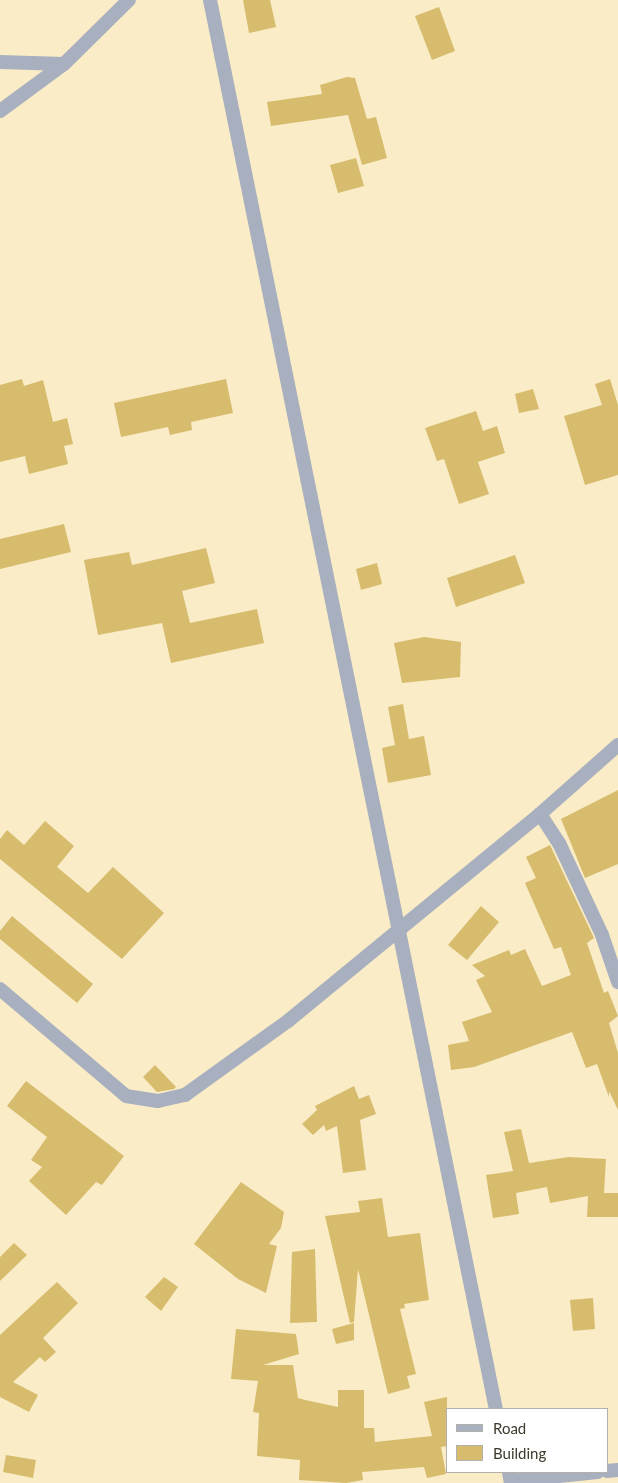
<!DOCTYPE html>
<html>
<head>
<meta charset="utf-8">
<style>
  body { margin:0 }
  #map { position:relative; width:618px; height:1483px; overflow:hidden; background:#f9ecc7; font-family:Lato,sans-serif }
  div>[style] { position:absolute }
  .building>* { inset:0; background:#d7bc6d }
  .minor>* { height:14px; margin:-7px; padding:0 7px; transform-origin:7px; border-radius:7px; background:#a8afbe }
  .tertiary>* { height:14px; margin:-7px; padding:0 7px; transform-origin:7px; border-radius:7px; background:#a8afbe }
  span { translate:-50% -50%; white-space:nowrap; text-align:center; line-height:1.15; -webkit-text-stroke:4px #fff; paint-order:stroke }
  .legend { position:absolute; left:446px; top:1408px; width:162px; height:65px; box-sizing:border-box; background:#fff; border:1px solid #b2b0aa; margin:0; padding:6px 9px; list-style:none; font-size:15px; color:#3e392a }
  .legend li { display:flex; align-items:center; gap:10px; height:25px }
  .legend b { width:25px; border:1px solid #b2b0aa }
</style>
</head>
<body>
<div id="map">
  <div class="building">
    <i style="clip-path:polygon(243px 0,270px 0,276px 27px,249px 33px)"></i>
    <i style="clip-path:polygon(439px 7px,455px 51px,432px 60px,415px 16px)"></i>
    <i style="clip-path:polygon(347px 77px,355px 78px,367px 119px,376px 117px,387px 158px,362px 165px,348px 115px,271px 126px,267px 102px,322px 94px,320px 85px)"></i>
    <i style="clip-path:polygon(356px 158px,364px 186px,338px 193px,330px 165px)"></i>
    <i style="clip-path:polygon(22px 379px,24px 386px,43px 380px,53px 422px,67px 418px,73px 444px,64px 446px,68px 464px,29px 474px,25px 456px,0 462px,0 385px)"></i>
    <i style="clip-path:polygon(226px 379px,233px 413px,191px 422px,192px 430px,170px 435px,168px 427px,121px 437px,114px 403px)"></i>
    <i style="clip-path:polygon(610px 379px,618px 405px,618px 475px,585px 485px,564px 416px,602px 405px,595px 384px)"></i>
    <i style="clip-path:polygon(533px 389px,539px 409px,519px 413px,515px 394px)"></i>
    <i style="clip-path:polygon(476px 411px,483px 431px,497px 426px,505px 453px,478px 462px,489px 494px,459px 504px,444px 459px,437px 461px,425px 428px)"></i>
    <i style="clip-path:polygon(64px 524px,71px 552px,0 569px,0 539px)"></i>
    <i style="clip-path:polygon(206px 548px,215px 583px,182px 591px,190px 623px,257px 609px,264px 643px,171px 663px,162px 623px,98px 635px,84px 560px,129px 552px,132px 565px)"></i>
    <i style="clip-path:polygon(515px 555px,525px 583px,456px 607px,447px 578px)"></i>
    <i style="clip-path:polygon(377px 563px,382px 584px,361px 590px,356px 569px)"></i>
    <i style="clip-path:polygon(424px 637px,461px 642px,460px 677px,402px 683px,394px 643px)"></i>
    <i style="clip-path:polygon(403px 704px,409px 739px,424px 736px,431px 775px,388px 783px,382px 748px,395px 745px,388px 707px)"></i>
    <i style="clip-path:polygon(618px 790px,618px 864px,585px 878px,561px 819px)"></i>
    <i style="clip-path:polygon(45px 821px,74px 846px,57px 867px,88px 893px,113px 867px,164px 913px,122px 959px,0 859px,0 839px,7px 830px,24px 845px)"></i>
    <i style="clip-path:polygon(550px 845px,594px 938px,587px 943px,604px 993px,608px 991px,618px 1016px,609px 1023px,618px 1053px,618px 1110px,609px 1091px,609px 1097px,597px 1064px,586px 1068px,572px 1032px,474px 1067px,451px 1070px,448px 1045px,469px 1041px,462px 1022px,492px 1012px,476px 980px,485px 976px,472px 965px,509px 950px,511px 955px,525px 949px,542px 986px,571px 975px,561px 947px,554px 949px,525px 883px,536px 878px,526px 857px)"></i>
    <i style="clip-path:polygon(481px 906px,499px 922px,467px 960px,448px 945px)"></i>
    <i style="clip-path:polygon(12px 916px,93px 984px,77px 1003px,0 939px,0 931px)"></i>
    <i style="clip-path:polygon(155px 1065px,176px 1087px,174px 1089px,157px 1092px,143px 1077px)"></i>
    <i style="clip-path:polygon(26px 1081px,124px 1156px,102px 1185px,96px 1182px,66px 1215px,29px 1181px,42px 1167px,31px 1160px,47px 1137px,7px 1106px)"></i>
    <i style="clip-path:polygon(354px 1086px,359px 1099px,369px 1095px,376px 1114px,360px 1120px,366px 1170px,343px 1173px,337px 1126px,326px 1131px,324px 1125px,313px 1135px,302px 1124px,317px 1110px,315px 1106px)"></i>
    <i style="clip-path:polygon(521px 1129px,529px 1163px,569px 1157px,606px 1159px,604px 1193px,618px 1193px,618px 1217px,587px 1217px,588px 1196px,550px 1203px,547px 1187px,516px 1193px,519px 1214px,493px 1218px,486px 1175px,513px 1171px,504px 1132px)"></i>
    <i style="clip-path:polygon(241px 1182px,284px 1212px,281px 1228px,269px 1244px,277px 1246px,266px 1293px,238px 1279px,194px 1244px)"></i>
    <i style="clip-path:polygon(382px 1198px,388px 1237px,420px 1233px,429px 1300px,404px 1304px,405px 1308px,400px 1309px,416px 1374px,407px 1376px,410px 1388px,388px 1394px,358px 1269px,354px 1322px,350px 1323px,325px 1216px,360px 1212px,358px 1201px)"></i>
    <i style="clip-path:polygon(14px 1243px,27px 1255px,0 1281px,0 1257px)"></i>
    <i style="clip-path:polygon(315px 1249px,317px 1322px,290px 1323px,292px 1252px)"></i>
    <i style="clip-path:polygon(164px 1277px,178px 1287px,161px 1311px,145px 1297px)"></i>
    <i style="clip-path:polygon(57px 1282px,78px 1303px,43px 1338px,56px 1352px,45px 1362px,40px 1357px,13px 1382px,38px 1395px,29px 1412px,0 1397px,0 1335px)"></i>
    <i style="clip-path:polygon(593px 1298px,595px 1329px,573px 1331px,570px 1300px)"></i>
    <i style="clip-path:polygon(354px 1323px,354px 1340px,336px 1344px,332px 1329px)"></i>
    <i style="clip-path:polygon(236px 1329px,296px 1334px,299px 1354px,263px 1365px,293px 1365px,298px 1398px,305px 1400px,338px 1407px,338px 1390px,364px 1390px,364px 1428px,374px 1428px,375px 1442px,432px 1436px,424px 1402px,447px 1397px,447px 1446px,441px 1447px,446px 1474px,427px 1478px,424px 1467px,362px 1472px,363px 1480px,346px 1483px,299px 1480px,300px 1460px,257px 1456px,259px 1413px,253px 1412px,258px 1381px,231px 1379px)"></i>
    <i style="clip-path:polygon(6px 1455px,36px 1460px,33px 1478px,3px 1472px)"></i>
  </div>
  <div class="minor">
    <i style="left:0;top:62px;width:64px;rotate:1.8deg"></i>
    <i style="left:0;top:111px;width:79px;rotate:-36.3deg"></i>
    <i style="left:64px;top:64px;width:91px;rotate:-44.6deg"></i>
    <i style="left:540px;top:814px;width:35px;rotate:57deg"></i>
    <i style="left:559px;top:843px;width:102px;rotate:64.9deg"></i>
    <i style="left:602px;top:935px;width:50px;rotate:71.2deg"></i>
    <i style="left:0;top:989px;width:165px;rotate:40.3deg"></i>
    <i style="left:126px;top:1096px;width:32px;rotate:9deg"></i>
    <i style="left:158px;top:1101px;width:28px;rotate:-13deg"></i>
    <i style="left:185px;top:1095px;width:127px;rotate:-35.7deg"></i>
    <i style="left:288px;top:1021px;width:326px;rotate:-39.4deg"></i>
    <i style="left:540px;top:814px;width:104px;rotate:-41.5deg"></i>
    <i style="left:607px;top:1471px;width:11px;rotate:-5deg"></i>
    <i style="left:511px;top:1481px;width:87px;rotate:-5.9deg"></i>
  </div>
  <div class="tertiary">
    <i style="left:210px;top:0;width:1438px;rotate:78.53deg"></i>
    <i style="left:509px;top:1472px;width:11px;rotate:80deg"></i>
  </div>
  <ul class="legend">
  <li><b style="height:6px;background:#a8afbe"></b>Road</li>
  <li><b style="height:14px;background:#d7bc6d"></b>Building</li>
  </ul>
</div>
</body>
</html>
